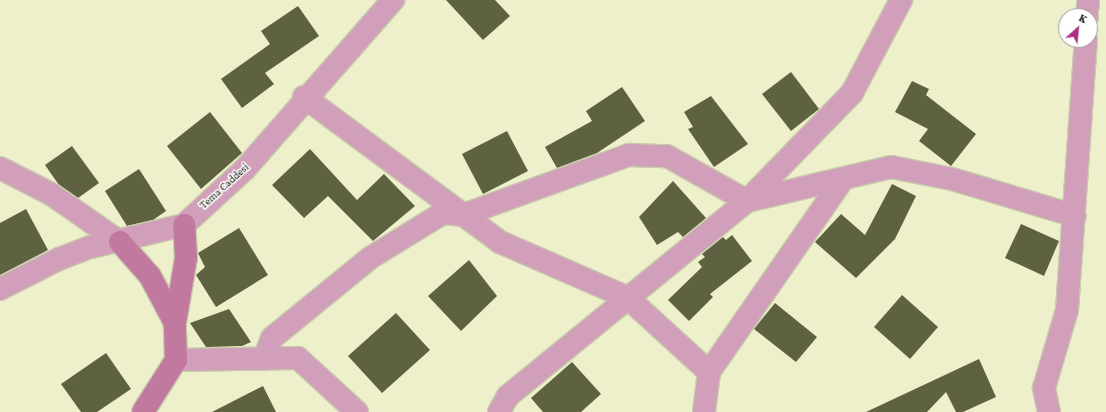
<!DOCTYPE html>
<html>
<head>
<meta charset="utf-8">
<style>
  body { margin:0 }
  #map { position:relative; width:1106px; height:412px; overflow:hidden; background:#edf0cb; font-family:"Crimson Pro",serif }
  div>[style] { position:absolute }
  .building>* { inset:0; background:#5f6241 }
  .roads { filter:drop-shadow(1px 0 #c9ccab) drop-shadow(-1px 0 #c9ccab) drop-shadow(0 1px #c9ccab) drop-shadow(0 -1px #c9ccab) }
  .street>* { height:22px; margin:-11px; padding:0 11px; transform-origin:11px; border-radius:11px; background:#d29fba }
  .secondary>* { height:22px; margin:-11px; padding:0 11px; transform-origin:11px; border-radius:11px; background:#c179a0 }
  span { translate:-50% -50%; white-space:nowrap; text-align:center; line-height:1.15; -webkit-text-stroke:3px #fff; paint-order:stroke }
  .street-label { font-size:11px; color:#0f1004 }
  .north { position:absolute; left:1058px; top:8px; width:40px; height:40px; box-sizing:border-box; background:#fff; border:1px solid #9f9f9b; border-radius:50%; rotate:27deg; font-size:11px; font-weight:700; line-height:16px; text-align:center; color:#0f1004 }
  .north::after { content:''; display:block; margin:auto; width:14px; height:18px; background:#ae3180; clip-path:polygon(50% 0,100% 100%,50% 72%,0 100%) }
</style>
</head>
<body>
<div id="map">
  <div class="building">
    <i style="clip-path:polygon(446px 0,495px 0,510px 16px,483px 40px)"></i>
    <i style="clip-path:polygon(298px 6px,319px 36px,265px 73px,274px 84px,242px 108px,221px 79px,270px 44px,261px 31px)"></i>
    <i style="clip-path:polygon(791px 72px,819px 109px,791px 131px,762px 94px)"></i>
    <i style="clip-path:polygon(912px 81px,929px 89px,926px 95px,976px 134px,951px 166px,919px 141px,928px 129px,895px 112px)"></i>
    <i style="clip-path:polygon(622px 87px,645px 121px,597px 153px,557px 168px,545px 147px,592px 121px,586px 111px)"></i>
    <i style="clip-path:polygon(711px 96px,748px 144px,714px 167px,688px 129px,693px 127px,684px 112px)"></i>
    <i style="clip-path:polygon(210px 112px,242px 153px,201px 189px,167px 146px)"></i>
    <i style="clip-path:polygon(507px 131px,528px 171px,483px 194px,462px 154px)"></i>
    <i style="clip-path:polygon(72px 146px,99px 183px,78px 198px,59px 185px,45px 165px)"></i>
    <i style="clip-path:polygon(310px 149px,357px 200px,384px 174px,415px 206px,373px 241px,328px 196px,304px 218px,272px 185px)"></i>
    <i style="clip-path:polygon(139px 169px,166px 211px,153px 220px,127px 226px,105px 191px)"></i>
    <i style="clip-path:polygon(673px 181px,706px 218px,683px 237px,678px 232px,657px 245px,639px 217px)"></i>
    <i style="clip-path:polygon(892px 184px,916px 196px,895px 239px,856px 278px,815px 242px,841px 214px,865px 235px)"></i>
    <i style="clip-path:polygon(26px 209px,48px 250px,0 275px,0 223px)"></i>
    <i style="clip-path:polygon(1021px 224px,1059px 241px,1044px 276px,1005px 258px)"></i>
    <i style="clip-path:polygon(239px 228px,268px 275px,216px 307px,196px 275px,205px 267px,198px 253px)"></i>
    <i style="clip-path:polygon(732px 235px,752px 261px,710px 294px,713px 297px,689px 321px,668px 300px,702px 267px,698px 262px,705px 257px,702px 254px,723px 237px,726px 240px)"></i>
    <i style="clip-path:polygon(469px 260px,497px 296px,461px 331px,428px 296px)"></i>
    <i style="clip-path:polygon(902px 295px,938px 327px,910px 359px,874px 327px)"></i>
    <i style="clip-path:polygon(775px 303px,817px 337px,796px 362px,754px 329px)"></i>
    <i style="clip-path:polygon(229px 309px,251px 342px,242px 346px,206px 347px,190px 323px)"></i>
    <i style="clip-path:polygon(396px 313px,430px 350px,382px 393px,348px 356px)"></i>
    <i style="clip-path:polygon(106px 353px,131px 389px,97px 412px,81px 412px,61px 384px)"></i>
    <i style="clip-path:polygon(979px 359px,996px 397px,963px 412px,956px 412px,946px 392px,927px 412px,866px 412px)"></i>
    <i style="clip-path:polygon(572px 362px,601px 394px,581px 412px,543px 412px,531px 398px)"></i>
    <i style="clip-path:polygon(263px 386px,276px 412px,212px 412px)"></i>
  </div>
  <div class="roads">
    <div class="street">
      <i style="left:1087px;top:16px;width:16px;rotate:-86deg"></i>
      <i style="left:304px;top:97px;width:244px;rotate:36.5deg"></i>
      <i style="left:500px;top:242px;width:140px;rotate:23.6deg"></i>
      <i style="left:628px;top:298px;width:110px;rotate:42.4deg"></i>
      <i style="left:0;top:168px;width:57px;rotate:27deg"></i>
      <i style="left:51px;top:194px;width:84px;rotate:34.8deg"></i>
      <i style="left:0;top:289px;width:66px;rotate:-27deg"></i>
      <i style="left:59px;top:259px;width:34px;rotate:-21deg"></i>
      <i style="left:91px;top:247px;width:96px;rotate:-13.3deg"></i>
      <i style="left:184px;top:225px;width:83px;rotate:-42.6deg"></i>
      <i style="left:245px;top:169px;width:225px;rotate:-48.8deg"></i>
      <i style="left:264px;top:359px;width:22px;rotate:-69deg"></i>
      <i style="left:272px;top:338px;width:127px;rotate:-39.2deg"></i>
      <i style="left:370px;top:258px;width:86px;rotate:-31.7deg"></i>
      <i style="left:443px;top:213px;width:20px;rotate:6deg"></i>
      <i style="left:463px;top:215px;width:177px;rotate:-19.9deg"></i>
      <i style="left:629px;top:155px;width:38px;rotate:2deg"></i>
      <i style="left:667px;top:156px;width:92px;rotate:29.4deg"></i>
      <i style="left:747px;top:201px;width:148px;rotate:-13.3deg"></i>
      <i style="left:891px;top:167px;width:62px;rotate:11.1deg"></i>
      <i style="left:952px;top:179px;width:128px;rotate:16.7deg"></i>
      <i style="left:176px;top:360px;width:122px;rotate:-0.9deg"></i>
      <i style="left:298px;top:358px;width:80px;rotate:42.5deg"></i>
      <i style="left:499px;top:412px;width:18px;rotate:-61deg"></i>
      <i style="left:508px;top:396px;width:308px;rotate:-39.2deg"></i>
      <i style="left:747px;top:201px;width:151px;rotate:-45.8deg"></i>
      <i style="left:852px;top:93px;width:105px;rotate:-62.2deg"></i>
      <i style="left:704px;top:412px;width:40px;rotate:-82.9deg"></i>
      <i style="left:709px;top:372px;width:235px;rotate:-55.2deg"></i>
      <i style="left:1049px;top:412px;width:25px;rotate:-102deg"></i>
      <i style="left:1044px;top:388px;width:81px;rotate:-73.6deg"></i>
      <i style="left:1067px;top:310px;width:271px;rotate:-86deg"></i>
    </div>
    <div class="secondary">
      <i style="left:120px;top:242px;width:45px;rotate:48.6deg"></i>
      <i style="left:150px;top:276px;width:53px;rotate:62deg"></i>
      <i style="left:175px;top:323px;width:66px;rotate:-80.4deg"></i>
      <i style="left:186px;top:258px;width:33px;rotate:-93deg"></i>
      <i style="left:143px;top:412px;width:62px;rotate:-57.6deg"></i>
      <i style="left:176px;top:360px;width:37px;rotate:-92deg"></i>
    </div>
  </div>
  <div class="street-label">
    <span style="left:224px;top:186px;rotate:-42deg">Tema Caddesi</span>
  </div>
  <div class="north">K</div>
</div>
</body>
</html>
